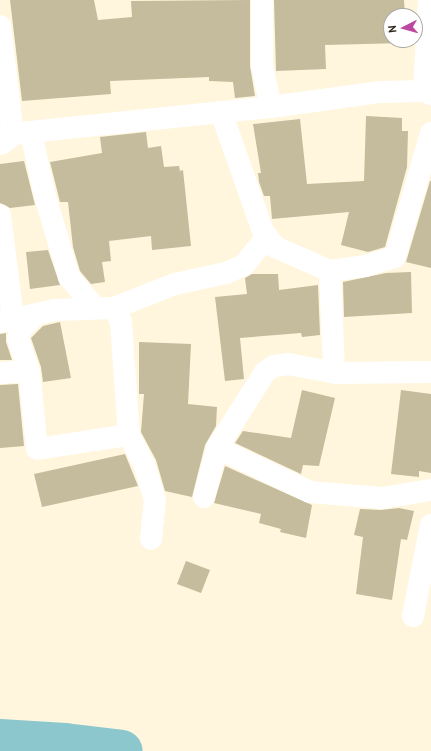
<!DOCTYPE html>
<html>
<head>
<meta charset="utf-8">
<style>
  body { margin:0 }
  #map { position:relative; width:431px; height:751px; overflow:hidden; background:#fff6dd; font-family:"PT Sans",sans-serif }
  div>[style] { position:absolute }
  .river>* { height:42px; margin:-21px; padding:0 21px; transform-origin:21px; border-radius:21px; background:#8bc7cc }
  .building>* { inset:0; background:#c5bb9d }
  .minor>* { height:22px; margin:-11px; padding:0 11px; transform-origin:11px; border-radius:11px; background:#fff }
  span { translate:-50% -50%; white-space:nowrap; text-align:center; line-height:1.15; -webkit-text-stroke:3px #fff; paint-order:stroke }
  .north { position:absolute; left:383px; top:8px; width:40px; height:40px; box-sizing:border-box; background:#fff; border:1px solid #aaa9a4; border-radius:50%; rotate:264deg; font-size:11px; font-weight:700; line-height:16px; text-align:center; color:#2b271b }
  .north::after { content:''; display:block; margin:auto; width:14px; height:18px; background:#bd48a0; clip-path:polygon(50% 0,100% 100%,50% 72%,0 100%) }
</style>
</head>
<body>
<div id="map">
  <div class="river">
    <i style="left:0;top:740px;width:65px;rotate:3.5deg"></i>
    <i style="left:65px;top:744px;width:57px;rotate:7deg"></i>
  </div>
  <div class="building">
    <i style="clip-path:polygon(10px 0,94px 0,98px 20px,132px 17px,131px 1px,250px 0,250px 66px,255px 96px,235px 98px,233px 82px,209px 81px,209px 77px,110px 81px,111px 94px,22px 101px)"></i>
    <i style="clip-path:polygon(274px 0,404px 0,405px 16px,391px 16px,391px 40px,405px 40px,405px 43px,325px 45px,326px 69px,276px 71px)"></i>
    <i style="clip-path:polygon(366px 116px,402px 118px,402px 131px,408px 131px,407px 167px,385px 247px,368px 252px,341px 245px,349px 212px,272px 219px,270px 196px,264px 196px,259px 182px,258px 173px,261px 173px,253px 124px,300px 119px,307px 184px,364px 181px)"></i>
    <i style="clip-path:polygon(146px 132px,148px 148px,161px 146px,164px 167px,179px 166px,180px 171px,183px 170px,191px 246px,152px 250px,151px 236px,109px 241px,111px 261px,102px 262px,105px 282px,91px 284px,80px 271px,73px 247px,68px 202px,60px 202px,50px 162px,102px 153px,100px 137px)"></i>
    <i style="clip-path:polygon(24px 161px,35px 205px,10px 208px,0 203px,0 164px)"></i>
    <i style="clip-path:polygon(430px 181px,431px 181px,431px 268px,406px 262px)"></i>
    <i style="clip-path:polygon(48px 250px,60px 285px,30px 289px,26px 252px)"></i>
    <i style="clip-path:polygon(411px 272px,412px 313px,344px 317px,343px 282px,386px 273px)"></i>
    <i style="clip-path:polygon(252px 274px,278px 274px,279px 290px,318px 285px,320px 335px,302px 337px,301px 333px,240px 338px,244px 379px,225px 381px,215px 297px,247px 294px,245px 278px)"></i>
    <i style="clip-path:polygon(60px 322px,71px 378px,43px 382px,41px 367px,31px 338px,43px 326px)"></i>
    <i style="clip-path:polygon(6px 333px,6px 342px,12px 360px,0 360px,0 334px)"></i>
    <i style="clip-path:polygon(139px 342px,191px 344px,188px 404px,217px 407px,216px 426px,205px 445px,192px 497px,165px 491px,156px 460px,141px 432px,144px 394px,139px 394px)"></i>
    <i style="clip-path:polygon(18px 384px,24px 446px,0 448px,0 385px)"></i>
    <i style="clip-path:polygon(302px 390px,335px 398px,319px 466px,303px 465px,301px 474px,235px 443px,243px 431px,291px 438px)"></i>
    <i style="clip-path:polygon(401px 390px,431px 394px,431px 473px,419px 471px,419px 477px,391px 474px)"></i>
    <i style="clip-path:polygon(125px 454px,138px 486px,42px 507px,34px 474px)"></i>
    <i style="clip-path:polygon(225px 466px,312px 505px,306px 538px,280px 532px,281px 529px,259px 523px,261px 514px,214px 503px)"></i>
    <i style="clip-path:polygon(399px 508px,414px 511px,407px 540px,401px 539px,392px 600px,356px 594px,363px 537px,354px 535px,360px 509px,381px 510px)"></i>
    <i style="clip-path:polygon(186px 561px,210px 570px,201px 593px,177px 584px)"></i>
  </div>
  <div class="minor">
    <i style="left:262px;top:0;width:66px;rotate:90deg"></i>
    <i style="left:262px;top:66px;width:42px;rotate:77.6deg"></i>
    <i style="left:0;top:26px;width:110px;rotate:83.2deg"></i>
    <i style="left:13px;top:135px;width:14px;rotate:141deg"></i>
    <i style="left:424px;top:91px;width:91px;rotate:-86.9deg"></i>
    <i style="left:221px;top:112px;width:126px;rotate:70.6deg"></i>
    <i style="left:263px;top:231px;width:20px;rotate:53deg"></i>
    <i style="left:275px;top:247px;width:60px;rotate:23.6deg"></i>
    <i style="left:330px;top:271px;width:35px;rotate:-8deg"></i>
    <i style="left:365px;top:266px;width:31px;rotate:-17deg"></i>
    <i style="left:395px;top:257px;width:129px;rotate:-73.8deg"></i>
    <i style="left:31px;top:133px;width:65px;rotate:77.5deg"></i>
    <i style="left:45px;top:196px;width:84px;rotate:73.5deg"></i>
    <i style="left:69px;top:277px;width:40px;rotate:50deg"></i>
    <i style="left:0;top:135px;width:272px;rotate:-5.9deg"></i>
    <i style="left:271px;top:107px;width:111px;rotate:-7.8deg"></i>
    <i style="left:381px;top:92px;width:43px;rotate:-1.3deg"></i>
    <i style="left:424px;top:91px;width:8px;rotate:23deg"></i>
    <i style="left:0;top:215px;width:105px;rotate:82.9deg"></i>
    <i style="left:330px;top:271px;width:101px;rotate:87.7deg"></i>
    <i style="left:114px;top:308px;width:16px;rotate:63deg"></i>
    <i style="left:121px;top:322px;width:113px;rotate:86deg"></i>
    <i style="left:129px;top:435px;width:33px;rotate:63deg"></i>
    <i style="left:144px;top:464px;width:38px;rotate:73deg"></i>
    <i style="left:155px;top:500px;width:39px;rotate:96deg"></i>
    <i style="left:37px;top:314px;width:22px;rotate:137deg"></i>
    <i style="left:21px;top:329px;width:9px;rotate:108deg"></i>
    <i style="left:18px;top:338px;width:35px;rotate:72deg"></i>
    <i style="left:29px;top:371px;width:78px;rotate:84.1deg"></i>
    <i style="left:37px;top:449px;width:93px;rotate:-8.7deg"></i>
    <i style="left:0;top:322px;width:56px;rotate:-12.3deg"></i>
    <i style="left:55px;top:310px;width:59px;rotate:-1.9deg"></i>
    <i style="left:114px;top:308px;width:66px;rotate:-21.5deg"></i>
    <i style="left:175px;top:284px;width:52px;rotate:-12.2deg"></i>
    <i style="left:226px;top:273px;width:20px;rotate:-24deg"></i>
    <i style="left:244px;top:265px;width:36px;rotate:-51deg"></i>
    <i style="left:0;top:373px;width:29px;rotate:-4deg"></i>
    <i style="left:217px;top:448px;width:103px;rotate:25.3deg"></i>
    <i style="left:310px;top:492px;width:72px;rotate:4.8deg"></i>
    <i style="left:382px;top:498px;width:50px;rotate:-9.3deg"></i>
    <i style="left:204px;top:497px;width:51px;rotate:-75.1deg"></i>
    <i style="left:217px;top:448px;width:90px;rotate:-57.7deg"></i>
    <i style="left:265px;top:372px;width:11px;rotate:-34deg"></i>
    <i style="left:274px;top:366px;width:14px;rotate:-8deg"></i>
    <i style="left:288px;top:364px;width:49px;rotate:10.6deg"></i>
    <i style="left:336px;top:373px;width:95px;rotate:-0.6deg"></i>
    <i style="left:413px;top:616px;width:93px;rotate:-78.8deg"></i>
  </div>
  <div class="north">N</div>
</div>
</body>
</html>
